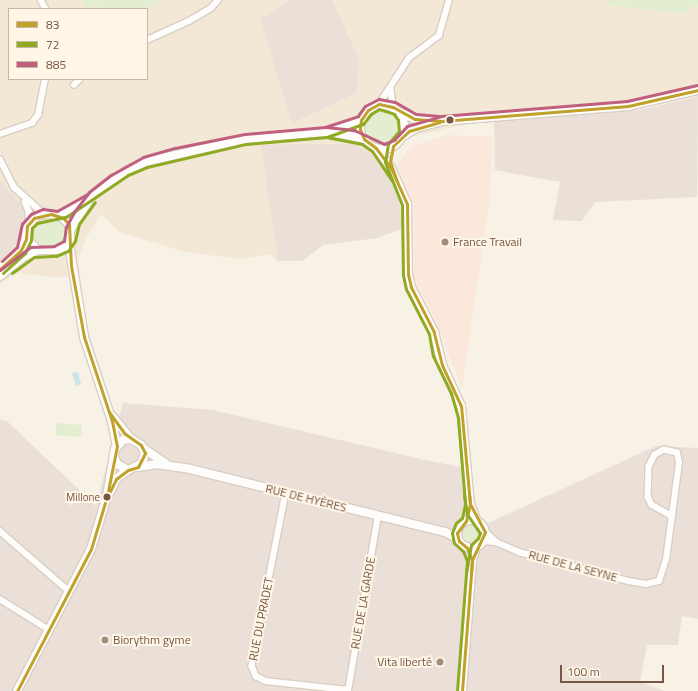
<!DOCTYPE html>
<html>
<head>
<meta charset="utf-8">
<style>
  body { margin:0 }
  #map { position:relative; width:698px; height:691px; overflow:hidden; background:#f7f1e6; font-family:"Titillium Web",sans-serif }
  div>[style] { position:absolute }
  .residential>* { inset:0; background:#f3e7d5 }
  .commercial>* { inset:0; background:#fbe8db }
  .industrial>* { inset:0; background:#eae0d7 }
  .green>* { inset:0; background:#e2eecf }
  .round { border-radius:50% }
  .water>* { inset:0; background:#c7e6e8 }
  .roads { filter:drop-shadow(1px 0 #d8cec4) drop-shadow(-1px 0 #d8cec4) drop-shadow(0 1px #d8cec4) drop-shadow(0 -1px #d8cec4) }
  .street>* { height:5.5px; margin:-2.75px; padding:0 2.75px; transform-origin:2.75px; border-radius:2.75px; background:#fefdfb }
  .secondary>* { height:8px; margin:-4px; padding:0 4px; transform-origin:4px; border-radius:4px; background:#fefdfb }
  .secondary>.ring { margin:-4px; padding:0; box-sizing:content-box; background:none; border:8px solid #fefdfb; border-radius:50% }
  .bus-1>* { height:3px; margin:-1.5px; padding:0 1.5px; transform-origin:1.5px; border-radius:1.5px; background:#c0a22b }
  .bus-2>* { height:3px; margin:-1.5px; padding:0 1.5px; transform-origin:1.5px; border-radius:1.5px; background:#8eab22 }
  .bus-3>* { height:3px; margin:-1.5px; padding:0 1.5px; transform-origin:1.5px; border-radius:1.5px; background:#c05f7e }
  .dots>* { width:11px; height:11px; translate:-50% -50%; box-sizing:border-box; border:2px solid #fff6e7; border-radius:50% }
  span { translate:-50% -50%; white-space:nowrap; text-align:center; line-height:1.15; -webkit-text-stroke:4px #fff6e7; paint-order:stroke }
  .bus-label { font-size:11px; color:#765745 }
  .right { translate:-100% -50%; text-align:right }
  .poi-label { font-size:12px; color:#765745 }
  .left { translate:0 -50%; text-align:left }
  .street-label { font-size:12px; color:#765745 }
  .legend { position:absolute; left:8px; top:8px; width:140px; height:72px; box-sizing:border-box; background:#fff6e7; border:1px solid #c8b6a6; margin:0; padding:5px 7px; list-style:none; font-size:12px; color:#765745 }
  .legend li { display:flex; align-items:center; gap:8px; height:20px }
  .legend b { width:20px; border:1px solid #c8b6a6 }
  .scale { position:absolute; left:560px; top:665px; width:104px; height:18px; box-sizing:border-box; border:2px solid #765745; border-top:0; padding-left:5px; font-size:12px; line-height:14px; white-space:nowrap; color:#765745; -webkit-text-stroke:3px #fff6e7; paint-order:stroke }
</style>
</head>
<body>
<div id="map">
  <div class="residential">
    <i style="clip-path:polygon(evenodd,0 0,605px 0,608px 5px,679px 14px,698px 6px,698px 93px,644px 107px,481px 121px,409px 137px,379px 159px,399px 198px,402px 229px,376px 238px,323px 245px,302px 261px,278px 261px,270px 254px,242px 259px,185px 252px,119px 232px,101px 214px,85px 240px,78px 261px,81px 276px,53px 277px,15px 273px,0 284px,0 0,9px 9px,147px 9px,147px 79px,9px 79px,9px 9px)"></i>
  </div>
  <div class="commercial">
    <i style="clip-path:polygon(448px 135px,493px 137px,489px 203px,462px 388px,433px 315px,413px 278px,415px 219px,397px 165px,412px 146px)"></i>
  </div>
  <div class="industrial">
    <i style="clip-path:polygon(290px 0,332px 0,359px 60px,356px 93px,292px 123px,260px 19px)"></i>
    <i style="clip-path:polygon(698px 96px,697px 197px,595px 202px,582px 221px,553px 220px,560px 182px,495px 170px,494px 120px,640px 110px)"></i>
    <i style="clip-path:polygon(356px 144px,379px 159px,399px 198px,402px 229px,376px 238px,323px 245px,302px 261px,278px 261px,261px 145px)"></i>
    <i style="clip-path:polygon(0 181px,22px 205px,25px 219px,16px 245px,0 261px)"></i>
    <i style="clip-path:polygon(123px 403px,213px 410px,425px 460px,471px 469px,477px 514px,486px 524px,656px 446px,698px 448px,698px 619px,682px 616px,678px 645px,647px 645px,640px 682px,665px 691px,0 691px,0 419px,8px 422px,96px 506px)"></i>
  </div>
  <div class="green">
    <i style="clip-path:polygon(83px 0,161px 0,146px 9px,83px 7px)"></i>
    <i style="clip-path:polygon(605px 0,698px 0,698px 6px,679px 14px,608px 5px)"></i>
    <i class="round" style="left:360px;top:105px;width:44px;height:44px"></i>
    <i style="clip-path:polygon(38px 215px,66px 221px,69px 244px,45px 252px,25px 235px)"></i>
    <i style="clip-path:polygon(56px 423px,82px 425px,81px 437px,56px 435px)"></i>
    <i class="round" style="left:457px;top:520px;width:28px;height:28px"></i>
  </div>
  <div class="water">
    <i style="clip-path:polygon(78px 372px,81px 384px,76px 386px,72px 373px)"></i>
  </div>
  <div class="roads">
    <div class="street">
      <i style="left:41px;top:0;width:10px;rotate:61deg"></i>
      <i style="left:147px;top:40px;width:46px;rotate:-24.3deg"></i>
      <i style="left:189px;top:21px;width:24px;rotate:-30deg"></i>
      <i style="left:210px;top:9px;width:12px;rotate:-48deg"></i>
      <i style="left:74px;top:85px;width:8px;rotate:-45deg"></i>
      <i style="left:391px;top:88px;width:19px;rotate:84deg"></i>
      <i style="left:379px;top:104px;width:55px;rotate:-56.9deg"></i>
      <i style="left:409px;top:58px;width:38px;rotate:-37deg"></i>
      <i style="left:439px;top:35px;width:36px;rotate:-74deg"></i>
      <i style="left:0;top:134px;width:34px;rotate:-19deg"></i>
      <i style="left:32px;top:123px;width:10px;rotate:-53deg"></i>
      <i style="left:38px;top:115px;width:37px;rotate:-79deg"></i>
      <i style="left:0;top:159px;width:31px;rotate:63deg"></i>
      <i style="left:14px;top:187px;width:40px;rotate:42deg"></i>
      <i style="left:25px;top:202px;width:10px;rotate:66deg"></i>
      <i style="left:29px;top:211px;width:11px;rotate:90deg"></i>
      <i style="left:286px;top:493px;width:176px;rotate:101.1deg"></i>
      <i style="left:252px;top:666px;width:11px;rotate:68deg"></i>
      <i style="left:256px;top:676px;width:11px;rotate:27deg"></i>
      <i style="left:266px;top:681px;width:82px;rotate:6.3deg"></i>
      <i style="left:0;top:531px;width:91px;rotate:41deg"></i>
      <i style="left:483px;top:541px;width:13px;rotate:4deg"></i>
      <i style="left:496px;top:542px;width:15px;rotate:-138deg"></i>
      <i style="left:496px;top:542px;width:25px;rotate:23deg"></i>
      <i style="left:519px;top:552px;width:114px;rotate:14.8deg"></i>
      <i style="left:629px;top:581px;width:17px;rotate:10deg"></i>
      <i style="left:646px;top:584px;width:13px;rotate:-13deg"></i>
      <i style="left:659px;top:581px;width:22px;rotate:-72deg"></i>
      <i style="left:666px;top:560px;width:98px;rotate:-82.4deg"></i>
      <i style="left:679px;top:463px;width:10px;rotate:-101deg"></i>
      <i style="left:677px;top:453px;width:13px;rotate:-167deg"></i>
      <i style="left:664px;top:450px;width:10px;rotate:151deg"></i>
      <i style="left:655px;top:455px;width:13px;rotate:117deg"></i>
      <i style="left:649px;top:467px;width:30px;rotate:92deg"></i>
      <i style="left:648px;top:497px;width:9px;rotate:63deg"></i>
      <i style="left:652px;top:505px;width:23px;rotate:29deg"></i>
      <i style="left:0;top:599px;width:57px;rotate:32deg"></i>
      <i style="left:348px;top:691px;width:178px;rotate:-80.3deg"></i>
    </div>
    <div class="secondary">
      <i class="ring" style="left:360px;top:105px;width:36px;height:36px"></i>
      <i style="left:401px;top:113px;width:15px;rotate:23deg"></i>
      <i style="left:415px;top:119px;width:20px;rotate:6deg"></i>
      <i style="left:332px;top:132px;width:33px;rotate:12deg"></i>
      <i style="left:403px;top:136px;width:15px;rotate:-32deg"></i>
      <i style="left:416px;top:128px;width:27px;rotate:-15deg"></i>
      <i style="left:442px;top:121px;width:187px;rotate:-4.6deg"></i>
      <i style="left:628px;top:106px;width:72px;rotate:-12.9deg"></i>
      <i style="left:376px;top:148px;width:25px;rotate:53deg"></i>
      <i style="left:391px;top:168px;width:39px;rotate:66deg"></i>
      <i style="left:407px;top:204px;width:70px;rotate:89.2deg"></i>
      <i style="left:408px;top:274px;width:13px;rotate:77deg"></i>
      <i style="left:411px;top:287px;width:51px;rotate:62.9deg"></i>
      <i style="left:434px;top:332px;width:34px;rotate:76deg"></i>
      <i style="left:442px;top:365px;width:45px;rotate:65.1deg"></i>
      <i style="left:461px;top:406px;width:98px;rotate:84.8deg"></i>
      <i style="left:470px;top:504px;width:19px;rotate:69deg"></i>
      <i style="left:51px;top:214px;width:13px;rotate:18deg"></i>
      <i style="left:63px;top:218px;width:8px;rotate:45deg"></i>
      <i style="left:69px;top:224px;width:15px;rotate:86deg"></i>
      <i style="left:70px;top:239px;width:14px;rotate:129deg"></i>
      <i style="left:61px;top:250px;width:23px;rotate:180deg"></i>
      <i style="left:38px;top:250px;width:16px;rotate:-137deg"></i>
      <i style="left:26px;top:239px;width:13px;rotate:-86deg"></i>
      <i style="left:27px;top:226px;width:16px;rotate:-45deg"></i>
      <i style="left:38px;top:215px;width:13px;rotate:-4deg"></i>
      <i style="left:58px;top:216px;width:21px;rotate:-28deg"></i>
      <i style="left:77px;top:206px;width:60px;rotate:-35.5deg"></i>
      <i style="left:126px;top:171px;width:21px;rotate:-25deg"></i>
      <i style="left:145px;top:162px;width:103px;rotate:-13deg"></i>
      <i style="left:245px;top:139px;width:81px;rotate:-4.9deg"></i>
      <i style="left:326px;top:132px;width:37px;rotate:-19deg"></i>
      <i style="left:71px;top:229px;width:32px;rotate:-58deg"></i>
      <i style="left:69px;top:244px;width:94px;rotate:80.8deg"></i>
      <i style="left:84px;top:337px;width:89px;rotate:71.6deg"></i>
      <i style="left:112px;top:421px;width:25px;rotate:79deg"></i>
      <i style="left:0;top:269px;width:28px;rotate:-42deg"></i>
      <i style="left:21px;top:250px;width:12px;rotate:-66deg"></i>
      <i style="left:0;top:276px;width:28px;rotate:-39deg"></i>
      <i style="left:22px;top:258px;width:18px;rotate:-27deg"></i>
      <i style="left:113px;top:417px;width:28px;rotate:51deg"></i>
      <i style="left:143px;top:448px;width:27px;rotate:34deg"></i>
      <i style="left:138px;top:467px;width:18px;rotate:-9deg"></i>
      <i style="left:156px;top:464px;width:34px;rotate:8deg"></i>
      <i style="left:190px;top:469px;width:263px;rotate:13.9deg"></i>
      <i style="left:445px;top:532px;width:13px;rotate:27deg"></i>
      <i style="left:110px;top:492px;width:14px;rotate:-65deg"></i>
      <i style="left:116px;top:479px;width:15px;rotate:-37deg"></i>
      <i class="ring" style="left:457px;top:520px;width:20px;height:20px"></i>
      <i style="left:17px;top:691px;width:160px;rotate:-62.5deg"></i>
      <i style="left:91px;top:549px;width:55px;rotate:-73.2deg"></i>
      <i style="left:107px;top:496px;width:48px;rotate:-80.3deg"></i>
      <i style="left:115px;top:449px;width:12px;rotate:-48deg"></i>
      <i style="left:123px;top:440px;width:8px;rotate:-7deg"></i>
      <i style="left:131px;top:439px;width:12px;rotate:31deg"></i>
      <i style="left:141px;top:445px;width:9px;rotate:63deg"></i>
      <i style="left:145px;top:453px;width:10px;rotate:107deg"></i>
      <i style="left:142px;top:463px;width:16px;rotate:153deg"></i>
      <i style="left:128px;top:470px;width:13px;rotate:-151deg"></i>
      <i style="left:117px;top:464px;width:9px;rotate:-111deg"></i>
      <i style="left:462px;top:691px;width:131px;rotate:-85.6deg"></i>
      <i style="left:472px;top:560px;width:14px;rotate:-73deg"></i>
    </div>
  </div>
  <div class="bus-1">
    <i style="left:396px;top:179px;width:18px;rotate:-109deg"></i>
    <i style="left:390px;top:162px;width:16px;rotate:-79deg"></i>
    <i style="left:393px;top:146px;width:22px;rotate:-43deg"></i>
    <i style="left:409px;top:131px;width:32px;rotate:-16deg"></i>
    <i style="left:0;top:269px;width:28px;rotate:-42deg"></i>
    <i style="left:21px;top:250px;width:12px;rotate:-66deg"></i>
    <i style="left:26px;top:239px;width:13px;rotate:-86deg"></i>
    <i style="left:27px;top:226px;width:11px;rotate:-49deg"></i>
    <i style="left:34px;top:218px;width:17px;rotate:-13deg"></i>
    <i style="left:51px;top:214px;width:13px;rotate:18deg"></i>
    <i style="left:63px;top:218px;width:8px;rotate:45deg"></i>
    <i style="left:69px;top:224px;width:42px;rotate:87.3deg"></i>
    <i style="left:71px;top:266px;width:72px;rotate:79.6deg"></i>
    <i style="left:84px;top:337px;width:89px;rotate:71.6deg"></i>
    <i style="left:112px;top:421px;width:25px;rotate:79deg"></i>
    <i style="left:117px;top:446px;width:51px;rotate:101.3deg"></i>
    <i style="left:107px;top:496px;width:55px;rotate:106.8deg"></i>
    <i style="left:91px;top:549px;width:160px;rotate:117.5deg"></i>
    <i style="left:469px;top:494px;width:10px;rotate:84deg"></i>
    <i style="left:470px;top:504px;width:17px;rotate:103deg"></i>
    <i style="left:466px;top:521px;width:15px;rotate:127deg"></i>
    <i style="left:457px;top:533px;width:8px;rotate:76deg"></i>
    <i style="left:459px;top:541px;width:11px;rotate:41deg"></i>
    <i style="left:467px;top:548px;width:13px;rotate:67deg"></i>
    <i style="left:472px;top:560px;width:13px;rotate:94deg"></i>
    <i style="left:107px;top:497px;width:20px;rotate:-63deg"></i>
    <i style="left:116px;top:479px;width:15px;rotate:-37deg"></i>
    <i style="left:128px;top:470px;width:10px;rotate:-17deg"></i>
    <i style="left:138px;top:467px;width:16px;rotate:-63deg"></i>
    <i style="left:145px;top:453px;width:9px;rotate:-117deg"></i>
    <i style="left:141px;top:445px;width:19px;rotate:-145deg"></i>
    <i style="left:125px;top:434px;width:27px;rotate:-126deg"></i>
    <i style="left:462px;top:691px;width:131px;rotate:-85.6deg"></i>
    <i style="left:472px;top:560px;width:31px;rotate:-65deg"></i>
    <i style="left:485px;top:532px;width:32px;rotate:-118deg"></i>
    <i style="left:470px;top:504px;width:98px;rotate:-95.2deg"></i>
    <i style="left:461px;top:406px;width:45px;rotate:-114.9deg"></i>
    <i style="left:442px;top:365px;width:34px;rotate:-104deg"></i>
    <i style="left:434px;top:332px;width:51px;rotate:-117.1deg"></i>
    <i style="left:411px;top:287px;width:13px;rotate:-103deg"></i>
    <i style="left:408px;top:274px;width:70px;rotate:-90.8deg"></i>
    <i style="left:407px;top:204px;width:39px;rotate:-114deg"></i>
    <i style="left:391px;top:168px;width:25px;rotate:-127deg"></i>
    <i style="left:376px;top:148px;width:15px;rotate:-143deg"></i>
    <i style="left:364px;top:139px;width:11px;rotate:-112deg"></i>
    <i style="left:360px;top:129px;width:9px;rotate:-84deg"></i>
    <i style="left:361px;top:120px;width:12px;rotate:-55deg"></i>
    <i style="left:368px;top:110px;width:13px;rotate:-29deg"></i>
    <i style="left:379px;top:104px;width:14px;rotate:12deg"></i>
    <i style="left:393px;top:107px;width:25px;rotate:29deg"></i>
    <i style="left:415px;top:119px;width:27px;rotate:4deg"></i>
    <i style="left:442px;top:121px;width:187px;rotate:-4.6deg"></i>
    <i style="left:628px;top:106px;width:72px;rotate:-12.9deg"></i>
  </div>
  <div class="bus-2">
    <i style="left:326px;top:137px;width:37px;rotate:11deg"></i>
    <i style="left:362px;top:144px;width:12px;rotate:35deg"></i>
    <i style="left:372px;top:151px;width:36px;rotate:56deg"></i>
    <i style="left:3px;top:273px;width:30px;rotate:-42deg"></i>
    <i style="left:25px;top:253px;width:14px;rotate:-65deg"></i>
    <i style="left:31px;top:240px;width:12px;rotate:-85deg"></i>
    <i style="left:32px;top:228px;width:7px;rotate:-45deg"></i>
    <i style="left:37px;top:223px;width:30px;rotate:-12deg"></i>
    <i style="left:66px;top:217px;width:75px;rotate:-34.1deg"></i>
    <i style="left:128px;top:175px;width:21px;rotate:-23deg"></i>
    <i style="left:147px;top:167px;width:102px;rotate:-13.1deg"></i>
    <i style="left:246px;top:144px;width:81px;rotate:-4.9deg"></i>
    <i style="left:327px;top:137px;width:38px;rotate:-20deg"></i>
    <i style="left:363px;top:124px;width:13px;rotate:-51deg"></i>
    <i style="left:371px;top:114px;width:9px;rotate:-32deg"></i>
    <i style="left:379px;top:109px;width:16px;rotate:18deg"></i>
    <i style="left:394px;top:114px;width:7px;rotate:56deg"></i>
    <i style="left:398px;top:120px;width:11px;rotate:85deg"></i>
    <i style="left:399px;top:131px;width:17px;rotate:130deg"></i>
    <i style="left:388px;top:144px;width:18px;rotate:99deg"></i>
    <i style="left:385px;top:162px;width:46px;rotate:68.4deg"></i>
    <i style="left:402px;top:205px;width:70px;rotate:89.2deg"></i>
    <i style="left:403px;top:275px;width:14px;rotate:78deg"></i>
    <i style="left:406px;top:289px;width:51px;rotate:62.9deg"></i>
    <i style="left:429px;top:334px;width:22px;rotate:80deg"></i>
    <i style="left:433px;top:356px;width:41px;rotate:64.1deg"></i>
    <i style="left:451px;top:393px;width:26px;rotate:74deg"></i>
    <i style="left:458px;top:418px;width:86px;rotate:85.3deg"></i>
    <i style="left:465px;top:504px;width:14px;rotate:102deg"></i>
    <i style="left:462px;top:518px;width:8px;rotate:140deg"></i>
    <i style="left:456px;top:523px;width:11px;rotate:112deg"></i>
    <i style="left:452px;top:533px;width:10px;rotate:79deg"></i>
    <i style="left:454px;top:543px;width:12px;rotate:42deg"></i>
    <i style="left:463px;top:551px;width:11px;rotate:68deg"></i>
    <i style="left:467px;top:561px;width:130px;rotate:94.4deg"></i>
    <i style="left:12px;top:273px;width:27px;rotate:-36deg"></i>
    <i style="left:34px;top:257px;width:22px;rotate:-3deg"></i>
    <i style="left:56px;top:256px;width:13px;rotate:-23deg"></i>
    <i style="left:68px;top:251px;width:12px;rotate:-55deg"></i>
    <i style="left:75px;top:241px;width:17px;rotate:-77deg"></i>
    <i style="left:79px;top:224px;width:27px;rotate:-54deg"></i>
    <i style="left:464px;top:495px;width:19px;rotate:81deg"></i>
    <i style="left:467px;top:514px;width:23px;rotate:56deg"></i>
    <i style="left:480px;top:533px;width:5px;rotate:112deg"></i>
    <i style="left:478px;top:538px;width:10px;rotate:135deg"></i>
    <i style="left:471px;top:545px;width:27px;rotate:100deg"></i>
  </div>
  <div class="bus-3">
    <i style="left:325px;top:127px;width:35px;rotate:-18deg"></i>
    <i style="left:358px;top:116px;width:12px;rotate:-55deg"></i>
    <i style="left:365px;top:106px;width:16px;rotate:-27deg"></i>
    <i style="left:379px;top:99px;width:16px;rotate:11deg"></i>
    <i style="left:395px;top:102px;width:24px;rotate:30deg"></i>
    <i style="left:416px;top:114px;width:23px;rotate:5deg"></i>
    <i style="left:2px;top:261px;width:21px;rotate:-43deg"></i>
    <i style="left:17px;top:247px;width:24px;rotate:-78deg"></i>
    <i style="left:22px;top:224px;width:13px;rotate:-48deg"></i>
    <i style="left:31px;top:214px;width:13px;rotate:-23deg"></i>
    <i style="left:43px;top:209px;width:14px;rotate:8deg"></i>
    <i style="left:57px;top:211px;width:35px;rotate:-29deg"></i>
    <i style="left:0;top:270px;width:38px;rotate:-37deg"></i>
    <i style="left:30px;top:247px;width:24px;rotate:-2deg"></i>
    <i style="left:54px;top:246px;width:11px;rotate:-27deg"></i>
    <i style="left:64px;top:241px;width:14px;rotate:-82deg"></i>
    <i style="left:66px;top:227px;width:17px;rotate:-62deg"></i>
    <i style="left:74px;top:212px;width:25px;rotate:-53deg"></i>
    <i style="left:89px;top:192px;width:28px;rotate:-38deg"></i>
    <i style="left:111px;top:175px;width:37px;rotate:-29deg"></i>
    <i style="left:143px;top:157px;width:33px;rotate:-16deg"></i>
    <i style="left:175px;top:148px;width:71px;rotate:-11.3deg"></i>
    <i style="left:245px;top:134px;width:81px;rotate:-4.9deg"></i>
    <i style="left:326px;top:127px;width:28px;rotate:6deg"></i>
    <i style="left:354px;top:130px;width:33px;rotate:25deg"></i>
    <i style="left:384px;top:144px;width:11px;rotate:-22deg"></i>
    <i style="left:394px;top:140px;width:19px;rotate:-47deg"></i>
    <i style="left:407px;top:126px;width:35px;rotate:-16deg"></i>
    <i style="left:441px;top:116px;width:187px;rotate:-4.6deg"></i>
    <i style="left:627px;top:101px;width:72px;rotate:-12.9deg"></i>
  </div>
  <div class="dots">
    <i style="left:450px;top:120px;background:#765745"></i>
    <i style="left:445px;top:242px;background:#a38d7d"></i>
    <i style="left:107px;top:497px;background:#765745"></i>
    <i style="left:105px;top:640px;background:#a38d7d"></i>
    <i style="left:440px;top:662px;background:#a38d7d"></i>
  </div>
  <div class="bus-label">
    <span class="right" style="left:100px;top:497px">Millone</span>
  </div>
  <div class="poi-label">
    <span class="left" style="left:453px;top:242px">France Travail</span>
    <span class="left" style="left:113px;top:640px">Biorythm gyme</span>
    <span class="right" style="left:432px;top:662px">Vita liberté</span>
  </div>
  <div class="street-label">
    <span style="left:306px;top:498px;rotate:14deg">RUE DE HYÈRES</span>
    <span style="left:573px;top:566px;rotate:15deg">RUE DE LA SEYNE</span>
    <span style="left:363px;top:603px;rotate:-80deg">RUE DE LA GARDE</span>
    <span style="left:261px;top:619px;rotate:-79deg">RUE DU PRADET</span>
  </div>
  <ul class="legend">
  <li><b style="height:5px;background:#c0a22b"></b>83</li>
  <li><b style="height:5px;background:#8eab22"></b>72</li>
  <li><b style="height:5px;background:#c05f7e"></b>885</li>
  </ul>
  <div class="scale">100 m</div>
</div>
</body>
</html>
